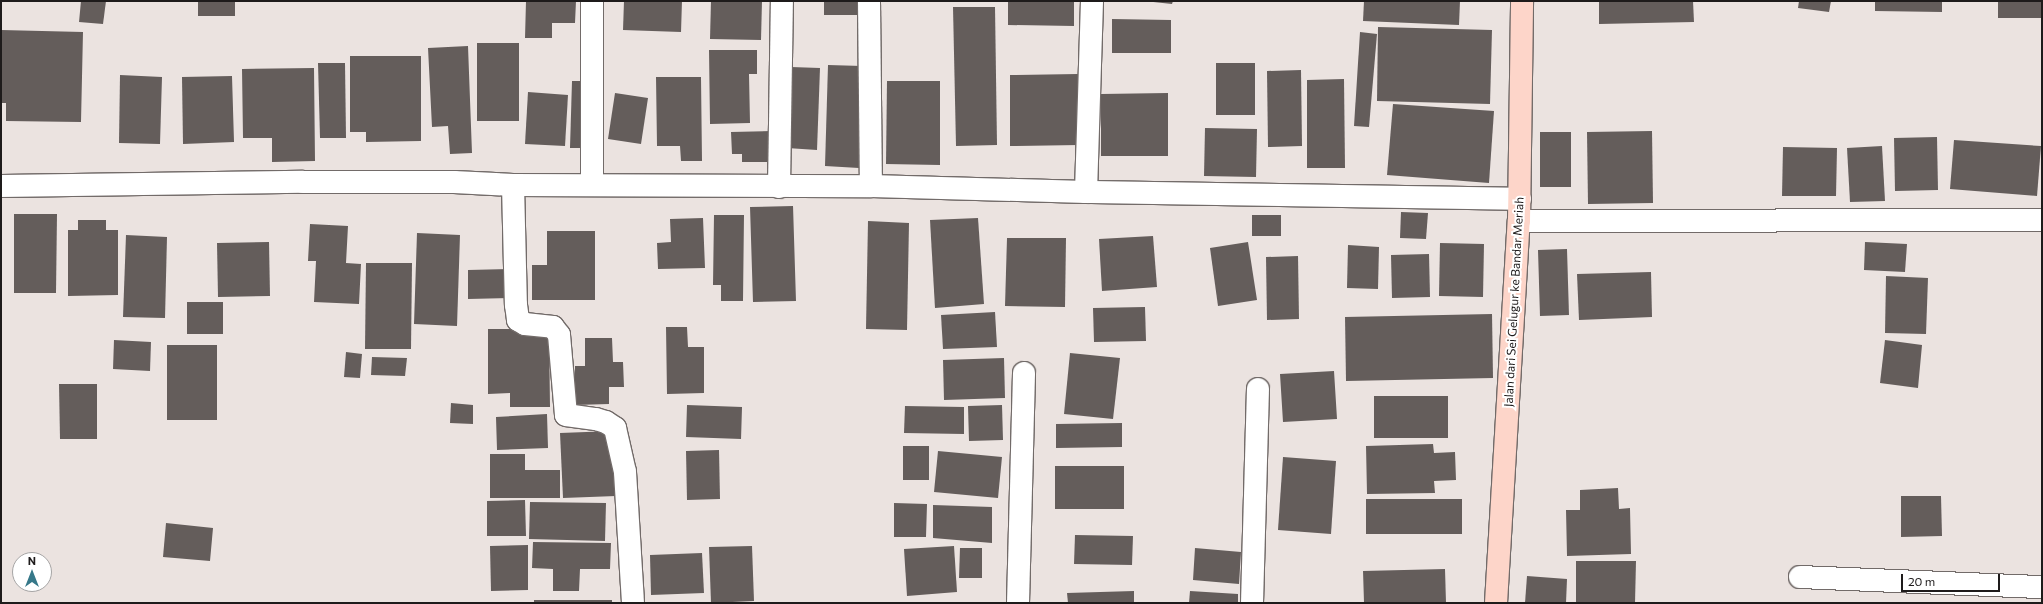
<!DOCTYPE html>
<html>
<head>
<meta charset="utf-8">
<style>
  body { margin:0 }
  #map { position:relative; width:2043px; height:604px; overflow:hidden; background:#ebe3e0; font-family:Commissioner,sans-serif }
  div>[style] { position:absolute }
  .building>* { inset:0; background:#645d5b }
  .roads { filter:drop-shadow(1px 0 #726b69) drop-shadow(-1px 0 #726b69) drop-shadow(0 1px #726b69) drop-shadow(0 -1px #726b69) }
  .minor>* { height:22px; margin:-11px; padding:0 11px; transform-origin:11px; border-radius:11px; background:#fff }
  .major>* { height:22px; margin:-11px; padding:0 11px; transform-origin:11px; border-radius:11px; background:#fdd5c9 }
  span { translate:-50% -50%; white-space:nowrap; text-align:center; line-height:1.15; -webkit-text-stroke:4px #fff; paint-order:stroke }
  .street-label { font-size:12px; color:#1e1b1b }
  .frame { position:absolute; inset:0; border:2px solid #1e1b1b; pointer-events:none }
  .north { position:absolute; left:12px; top:552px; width:40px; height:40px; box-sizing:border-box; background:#fff; border:1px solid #a5a4a4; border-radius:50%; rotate:0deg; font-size:11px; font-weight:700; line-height:16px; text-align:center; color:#1e1b1b }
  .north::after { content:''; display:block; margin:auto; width:14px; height:18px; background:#367889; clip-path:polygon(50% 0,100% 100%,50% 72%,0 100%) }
  .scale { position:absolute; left:1901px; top:574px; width:99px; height:18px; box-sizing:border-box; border:2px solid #1e1b1b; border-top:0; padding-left:5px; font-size:12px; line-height:14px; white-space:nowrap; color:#1e1b1b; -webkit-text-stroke:3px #fff; paint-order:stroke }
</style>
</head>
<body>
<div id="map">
  <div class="building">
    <i style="clip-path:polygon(81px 1px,106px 1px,103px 24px,79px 22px)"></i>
    <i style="clip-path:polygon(198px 1px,235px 1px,235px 16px,198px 16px)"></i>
    <i style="clip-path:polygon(526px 1px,576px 1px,575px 23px,552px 23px,552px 38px,525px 38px)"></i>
    <i style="clip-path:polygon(624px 1px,682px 1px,681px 32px,623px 30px)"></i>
    <i style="clip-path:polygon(711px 1px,762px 1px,761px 40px,710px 39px)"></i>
    <i style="clip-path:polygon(824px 1px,865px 1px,865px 15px,824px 15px)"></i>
    <i style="clip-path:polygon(1008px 1px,1074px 1px,1074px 26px,1008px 25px)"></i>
    <i style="clip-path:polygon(1144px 1px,1173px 1px,1172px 4px)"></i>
    <i style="clip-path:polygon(1364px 1px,1460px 1px,1459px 25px,1363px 21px)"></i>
    <i style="clip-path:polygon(1599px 1px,1693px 1px,1694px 22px,1599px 24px)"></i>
    <i style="clip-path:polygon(1799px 1px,1831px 1px,1829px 12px,1798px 8px)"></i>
    <i style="clip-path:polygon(1875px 1px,1942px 1px,1942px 12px,1875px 11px)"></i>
    <i style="clip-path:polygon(1998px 1px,2042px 1px,2041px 18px,1998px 18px)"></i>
    <i style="clip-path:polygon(953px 7px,995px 7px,997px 145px,956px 146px)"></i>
    <i style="clip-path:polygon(1112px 19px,1171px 20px,1171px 53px,1112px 53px)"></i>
    <i style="clip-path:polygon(1378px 27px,1492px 30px,1490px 104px,1377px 101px)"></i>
    <i style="clip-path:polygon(1px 30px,83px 32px,81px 122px,6px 121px,6px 103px,1px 103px)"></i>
    <i style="clip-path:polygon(1360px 32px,1377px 34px,1369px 127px,1354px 126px)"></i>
    <i style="clip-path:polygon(477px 43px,519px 43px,519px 121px,477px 121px)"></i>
    <i style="clip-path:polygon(468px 46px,472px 153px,450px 154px,448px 126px,432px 127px,428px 48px)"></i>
    <i style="clip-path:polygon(709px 50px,757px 50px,757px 74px,749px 74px,750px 123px,710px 124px)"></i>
    <i style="clip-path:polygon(350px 56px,421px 56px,421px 141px,366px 142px,366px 132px,350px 132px)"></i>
    <i style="clip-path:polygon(318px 63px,345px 63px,346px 138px,320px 138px)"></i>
    <i style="clip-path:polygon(1216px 63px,1255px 63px,1255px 115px,1216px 115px)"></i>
    <i style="clip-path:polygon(828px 65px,862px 66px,859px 168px,825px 166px)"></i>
    <i style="clip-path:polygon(791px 67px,820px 68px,817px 150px,787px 148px)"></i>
    <i style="clip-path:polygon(314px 68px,315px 161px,272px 162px,272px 138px,243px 138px,242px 69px)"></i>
    <i style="clip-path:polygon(1301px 70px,1302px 146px,1268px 147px,1267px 71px)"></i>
    <i style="clip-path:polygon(1078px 74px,1079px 145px,1010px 146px,1010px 75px)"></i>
    <i style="clip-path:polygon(120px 75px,162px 77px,160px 144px,119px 143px)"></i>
    <i style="clip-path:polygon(232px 76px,234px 142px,183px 144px,182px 77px)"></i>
    <i style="clip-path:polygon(656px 77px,701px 77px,702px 161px,681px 161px,680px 146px,657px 146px)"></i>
    <i style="clip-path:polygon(1344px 79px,1345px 168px,1307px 168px,1307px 80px)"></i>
    <i style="clip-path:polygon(572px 81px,589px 81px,587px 148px,570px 148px)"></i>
    <i style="clip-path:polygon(887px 81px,940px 81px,940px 165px,886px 164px)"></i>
    <i style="clip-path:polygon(528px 92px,568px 95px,565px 146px,525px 144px)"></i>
    <i style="clip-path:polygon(615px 93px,648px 98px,641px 144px,608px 139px)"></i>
    <i style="clip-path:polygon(1168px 93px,1168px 156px,1101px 156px,1101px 94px)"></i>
    <i style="clip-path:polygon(1393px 104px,1494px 111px,1489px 183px,1387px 175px)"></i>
    <i style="clip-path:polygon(1205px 128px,1257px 129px,1256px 177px,1204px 176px)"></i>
    <i style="clip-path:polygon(773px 131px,773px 162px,742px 162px,742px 154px,732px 154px,731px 132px)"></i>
    <i style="clip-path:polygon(1652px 131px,1653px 203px,1588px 204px,1587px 132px)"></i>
    <i style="clip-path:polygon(1540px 132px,1571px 132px,1571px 187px,1540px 187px)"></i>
    <i style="clip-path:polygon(1937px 137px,1938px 190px,1895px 191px,1894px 138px)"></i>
    <i style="clip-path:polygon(1954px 140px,2041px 146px,2037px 196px,1950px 189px)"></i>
    <i style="clip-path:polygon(1882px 146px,1885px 201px,1850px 202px,1847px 148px)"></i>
    <i style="clip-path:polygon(1783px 147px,1837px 148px,1836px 196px,1782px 196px)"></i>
    <i style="clip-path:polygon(793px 206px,796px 301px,753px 302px,750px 207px)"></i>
    <i style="clip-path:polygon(1401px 212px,1428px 213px,1426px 239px,1400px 238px)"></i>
    <i style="clip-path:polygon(14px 214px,57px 214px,56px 293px,14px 293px)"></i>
    <i style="clip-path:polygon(714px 215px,744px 215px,743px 301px,721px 301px,721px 285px,713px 285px)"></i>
    <i style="clip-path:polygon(1252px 215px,1281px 215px,1281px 236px,1252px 236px)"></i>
    <i style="clip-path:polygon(703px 218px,705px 268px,658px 269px,657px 243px,671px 242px,670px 219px)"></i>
    <i style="clip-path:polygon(978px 218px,984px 304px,935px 308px,930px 220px)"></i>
    <i style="clip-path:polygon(78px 220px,106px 220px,106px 230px,118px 230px,118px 295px,68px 296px,68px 230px,78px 230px)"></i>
    <i style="clip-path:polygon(868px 221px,909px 223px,907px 330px,866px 329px)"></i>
    <i style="clip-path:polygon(310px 224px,348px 226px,346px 263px,361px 264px,359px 304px,314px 302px,316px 261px,308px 261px)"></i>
    <i style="clip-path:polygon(547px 231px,595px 231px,595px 300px,532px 300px,532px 265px,547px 265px)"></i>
    <i style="clip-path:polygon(417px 233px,460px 235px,457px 326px,414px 324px)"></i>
    <i style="clip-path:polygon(126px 235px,167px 237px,165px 318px,123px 317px)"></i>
    <i style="clip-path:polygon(1153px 236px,1157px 287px,1102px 291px,1099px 239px)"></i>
    <i style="clip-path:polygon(1007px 238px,1066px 238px,1065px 307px,1005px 306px)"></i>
    <i style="clip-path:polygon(269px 242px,270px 296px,218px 297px,217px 243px)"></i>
    <i style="clip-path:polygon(1248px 242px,1257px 300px,1218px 306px,1210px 248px)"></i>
    <i style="clip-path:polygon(1865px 242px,1907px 244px,1905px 272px,1864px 270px)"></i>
    <i style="clip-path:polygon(1440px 243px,1484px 244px,1483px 297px,1439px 296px)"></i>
    <i style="clip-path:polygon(1348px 245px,1379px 247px,1378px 289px,1347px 288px)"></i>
    <i style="clip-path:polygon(1567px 249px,1569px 315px,1540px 316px,1538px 250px)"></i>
    <i style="clip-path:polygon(1429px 254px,1430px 297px,1392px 298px,1391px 255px)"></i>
    <i style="clip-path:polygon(1298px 256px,1299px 319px,1267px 320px,1266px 257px)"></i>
    <i style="clip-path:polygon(366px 263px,412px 263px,411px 349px,365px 349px)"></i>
    <i style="clip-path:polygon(509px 269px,510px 298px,468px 299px,468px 270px)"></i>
    <i style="clip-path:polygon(1651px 272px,1652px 317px,1579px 320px,1577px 274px)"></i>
    <i style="clip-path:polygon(1886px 276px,1928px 278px,1926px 334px,1885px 333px)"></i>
    <i style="clip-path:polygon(187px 302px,223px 302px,223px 334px,187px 334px)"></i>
    <i style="clip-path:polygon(1145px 307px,1146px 341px,1094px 342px,1093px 308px)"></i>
    <i style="clip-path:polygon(995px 312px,997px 347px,943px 349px,941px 315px)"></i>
    <i style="clip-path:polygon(1492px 314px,1493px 378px,1346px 381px,1345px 317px)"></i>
    <i style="clip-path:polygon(666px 327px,687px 327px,688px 347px,704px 347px,704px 393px,667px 394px)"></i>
    <i style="clip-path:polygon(488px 329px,549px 329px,550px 407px,510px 407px,510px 393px,488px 394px)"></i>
    <i style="clip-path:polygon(585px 338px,612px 338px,613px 362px,623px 362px,624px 387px,609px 387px,609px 404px,575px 405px,575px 366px,585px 366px)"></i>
    <i style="clip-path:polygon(114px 340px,151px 342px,150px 371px,113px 369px)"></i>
    <i style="clip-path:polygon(1885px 340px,1922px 345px,1918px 388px,1880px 383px)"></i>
    <i style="clip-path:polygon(167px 345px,217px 345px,217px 420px,167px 420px)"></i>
    <i style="clip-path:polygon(346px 352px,362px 354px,360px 378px,344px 377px)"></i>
    <i style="clip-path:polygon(1070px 353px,1120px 358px,1113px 419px,1064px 414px)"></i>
    <i style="clip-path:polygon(372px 357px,407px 358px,405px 376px,371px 375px)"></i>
    <i style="clip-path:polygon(1004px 358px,1005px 398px,944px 400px,943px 360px)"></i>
    <i style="clip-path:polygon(1334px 371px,1337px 419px,1283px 422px,1280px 374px)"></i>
    <i style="clip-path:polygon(59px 384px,97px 384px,97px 439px,60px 439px)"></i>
    <i style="clip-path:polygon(1374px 396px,1448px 396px,1448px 438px,1374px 438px)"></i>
    <i style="clip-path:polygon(451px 403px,473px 405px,473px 424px,450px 423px)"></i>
    <i style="clip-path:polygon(687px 405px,742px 407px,741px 439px,686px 437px)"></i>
    <i style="clip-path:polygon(1002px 405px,1003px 440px,969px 441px,968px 406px)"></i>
    <i style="clip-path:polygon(905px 406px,964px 407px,964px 434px,904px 433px)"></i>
    <i style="clip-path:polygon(547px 414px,548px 448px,497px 450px,496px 417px)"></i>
    <i style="clip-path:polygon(1122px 423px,1122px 447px,1056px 448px,1056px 424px)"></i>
    <i style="clip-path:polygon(613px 431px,616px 496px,563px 498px,560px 433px)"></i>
    <i style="clip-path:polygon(1433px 444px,1434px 453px,1455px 452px,1456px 480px,1434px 481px,1435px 493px,1367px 494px,1366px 446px)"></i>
    <i style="clip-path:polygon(903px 446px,929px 446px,929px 480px,903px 480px)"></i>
    <i style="clip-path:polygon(719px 450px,720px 499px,687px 500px,686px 451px)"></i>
    <i style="clip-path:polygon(938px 451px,1002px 457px,998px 498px,934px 492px)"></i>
    <i style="clip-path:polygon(490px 454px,525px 454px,525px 470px,560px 470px,560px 498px,490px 498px)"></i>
    <i style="clip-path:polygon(1283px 457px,1336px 461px,1331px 534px,1278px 530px)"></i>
    <i style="clip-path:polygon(1055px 466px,1124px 466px,1124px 509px,1055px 509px)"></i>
    <i style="clip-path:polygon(1618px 488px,1619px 509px,1630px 508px,1631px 554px,1567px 556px,1566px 510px,1580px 510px,1580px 490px)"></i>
    <i style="clip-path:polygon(1901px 496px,1941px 496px,1942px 536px,1901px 537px)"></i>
    <i style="clip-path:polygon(1366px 499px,1462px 499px,1462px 534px,1366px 534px)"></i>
    <i style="clip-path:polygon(525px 500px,526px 536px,487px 536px,487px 501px)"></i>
    <i style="clip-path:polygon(530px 502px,606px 503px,605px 541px,529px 539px)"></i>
    <i style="clip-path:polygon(894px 503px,927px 504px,926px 537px,894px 537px)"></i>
    <i style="clip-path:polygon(933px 505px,992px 507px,992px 543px,933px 538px)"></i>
    <i style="clip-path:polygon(166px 523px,213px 528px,210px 561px,163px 557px)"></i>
    <i style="clip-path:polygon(1075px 535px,1133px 536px,1132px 565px,1074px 564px)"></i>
    <i style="clip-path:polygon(533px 542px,611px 543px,610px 569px,580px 569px,579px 591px,553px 591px,553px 569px,532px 568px)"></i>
    <i style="clip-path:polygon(528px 545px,528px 590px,491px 591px,490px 546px)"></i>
    <i style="clip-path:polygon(752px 546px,754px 601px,711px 603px,709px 547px)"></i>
    <i style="clip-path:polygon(954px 546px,957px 592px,907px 596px,904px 549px)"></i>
    <i style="clip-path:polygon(960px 548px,982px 548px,982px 578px,959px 578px)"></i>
    <i style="clip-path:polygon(1195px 548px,1241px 552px,1239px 584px,1193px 580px)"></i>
    <i style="clip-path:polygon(702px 553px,704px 593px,651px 595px,650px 555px)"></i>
    <i style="clip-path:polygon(1576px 561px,1636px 561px,1635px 603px,1576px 603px)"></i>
    <i style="clip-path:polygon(1445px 569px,1446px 603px,1364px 603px,1363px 571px)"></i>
    <i style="clip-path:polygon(1527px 576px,1567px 579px,1566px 603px,1525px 603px)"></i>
    <i style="clip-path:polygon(1134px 591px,1134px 603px,1068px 603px,1067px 593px)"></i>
    <i style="clip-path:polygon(1190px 591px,1238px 594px,1238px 603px,1189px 603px)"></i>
    <i style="clip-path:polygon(534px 600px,612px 600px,612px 603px,534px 603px)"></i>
  </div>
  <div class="roads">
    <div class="minor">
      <i style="left:869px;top:1px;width:185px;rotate:89.4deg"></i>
      <i style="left:592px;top:184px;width:183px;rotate:-90deg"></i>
      <i style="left:513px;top:185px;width:120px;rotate:88.6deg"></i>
      <i style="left:516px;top:305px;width:15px;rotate:82deg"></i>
      <i style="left:518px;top:320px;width:8px;rotate:30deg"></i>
      <i style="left:525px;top:324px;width:28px;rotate:6deg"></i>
      <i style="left:553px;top:327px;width:10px;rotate:53deg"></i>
      <i style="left:559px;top:335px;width:80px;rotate:85deg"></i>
      <i style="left:566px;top:415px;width:30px;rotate:8deg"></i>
      <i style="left:596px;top:419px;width:10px;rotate:17deg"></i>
      <i style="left:606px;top:422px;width:11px;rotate:34deg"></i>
      <i style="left:615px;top:428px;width:45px;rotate:77.2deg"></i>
      <i style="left:625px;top:472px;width:131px;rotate:86.5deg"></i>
      <i style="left:1px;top:186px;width:302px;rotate:-0.8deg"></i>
      <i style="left:303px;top:182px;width:151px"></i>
      <i style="left:454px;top:182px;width:59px;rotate:2.9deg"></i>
      <i style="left:513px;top:185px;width:358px;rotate:0.2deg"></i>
      <i style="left:871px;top:186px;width:215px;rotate:1.6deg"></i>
      <i style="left:1086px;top:192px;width:434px;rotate:0.9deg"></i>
      <i style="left:779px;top:187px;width:186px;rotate:-89.1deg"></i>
      <i style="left:1086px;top:192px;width:191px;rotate:-88.2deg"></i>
      <i style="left:1519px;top:221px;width:523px;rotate:-0.11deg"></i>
      <i style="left:1800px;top:577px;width:242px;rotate:2.4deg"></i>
      <i style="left:1018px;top:603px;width:230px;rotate:-88.5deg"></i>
      <i style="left:1252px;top:603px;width:214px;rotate:-88.4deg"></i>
    </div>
    <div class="major">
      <i style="left:1496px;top:603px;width:383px;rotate:-86.6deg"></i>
      <i style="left:1519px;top:221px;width:220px;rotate:-89.2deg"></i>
    </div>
  </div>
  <div class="street-label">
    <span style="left:1514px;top:302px;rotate:-87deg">Jalan dari Sei Gelugur ke Bandar Meriah</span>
  </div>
  <div class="frame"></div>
  <div class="north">N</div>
  <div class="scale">20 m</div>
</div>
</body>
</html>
